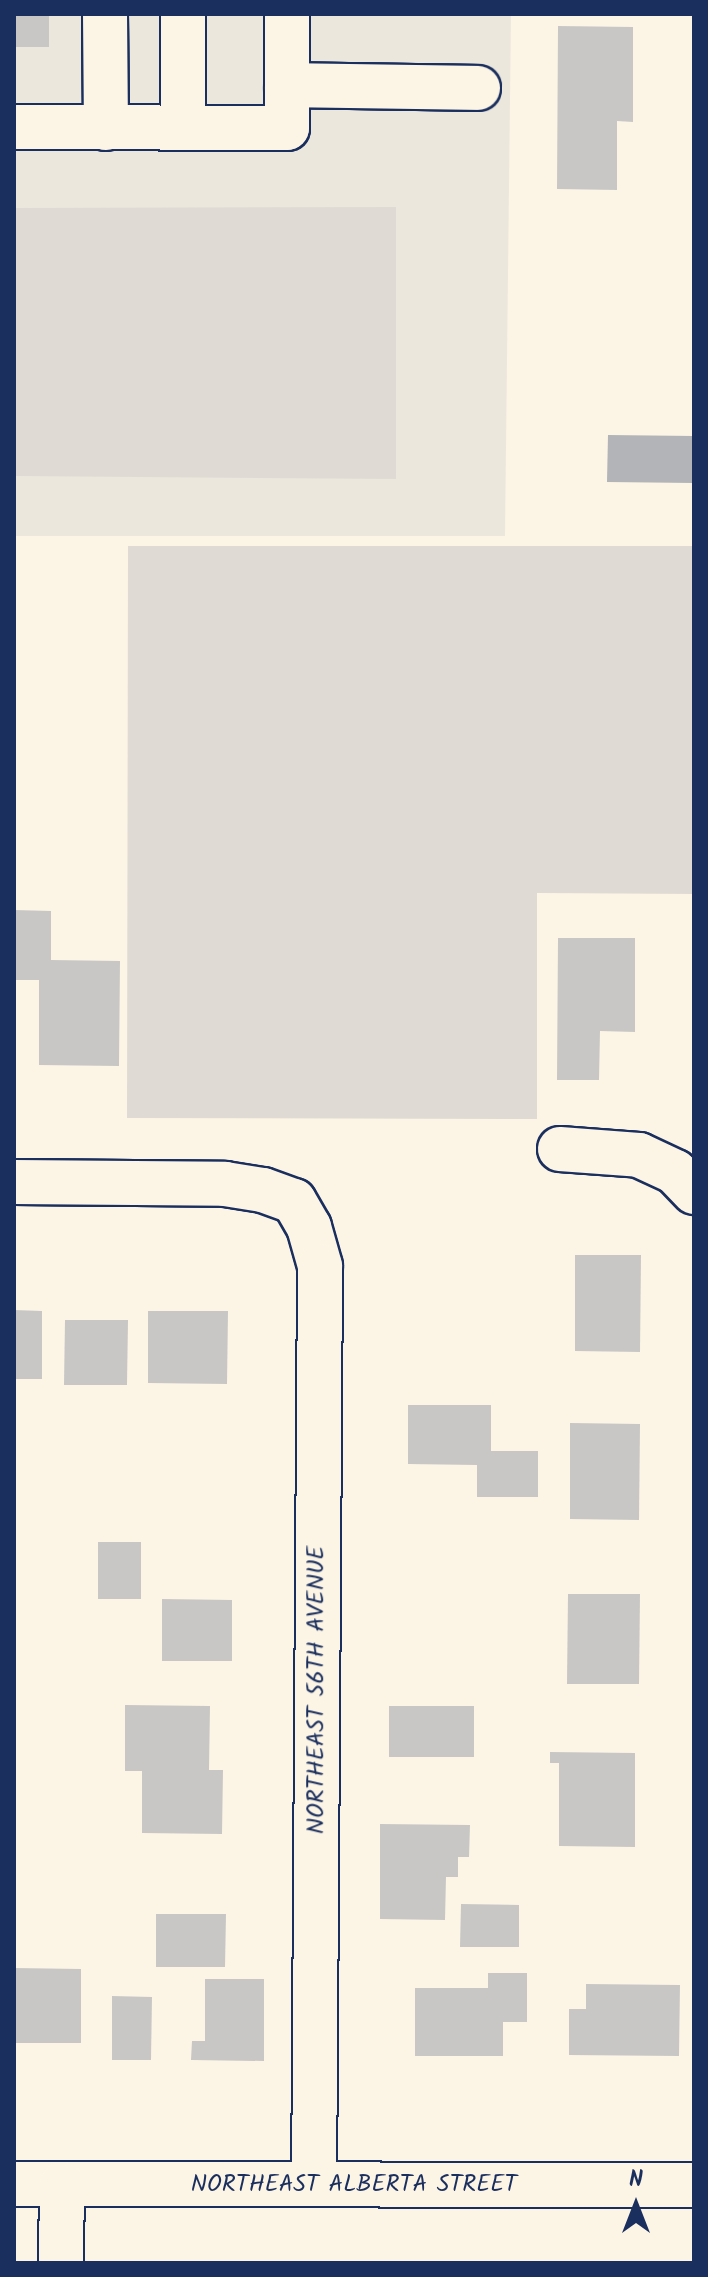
<!DOCTYPE html>
<html>
<head>
<meta charset="utf-8">
<style>
  body { margin:0 }
  #map { position:relative; width:708px; height:2277px; overflow:hidden; background:#fcf5e5; font-family:Kalam,sans-serif }
  div>[style] { position:absolute }
  .built>* { inset:0; background:#ece7dc }
  .green>* { inset:0; background:#dfdbd4 }
  .water>* { inset:0; background:#b2b4b8 }
  .building>* { inset:0; background:#c8c7c6 }
  .roads { filter:drop-shadow(2px 0 #1b2f5e) drop-shadow(-2px 0 #1b2f5e) drop-shadow(0 2px #1b2f5e) drop-shadow(0 -2px #1b2f5e) }
  .minor>* { height:44px; margin:-22px; padding:0 22px; transform-origin:22px; border-radius:22px; background:#fcf5e5 }
  span { translate:-50% -50%; white-space:nowrap; text-align:center; line-height:1.15; -webkit-text-stroke:7px #fcf5e5; paint-order:stroke }
  .street-label { font-size:24px; color:#1b2f5e }
  .frame { position:absolute; inset:0; border:16px solid #1b2f5e; pointer-events:none }
  .north { position:absolute; left:596px; top:2165px; width:80px; height:80px; -webkit-text-stroke:6px #fcf5e5; paint-order:stroke; rotate:0deg; font-size:22px; font-weight:700; line-height:32px; text-align:center; color:#1b2f5e }
  .north::after { content:''; display:block; margin:auto; width:28px; height:36px; background:#1b2f5e; clip-path:polygon(50% 0,100% 100%,50% 72%,0 100%) }
</style>
</head>
<body>
<div id="map">
  <div class="built">
    <i style="clip-path:polygon(14px 14px,511px 14px,505px 536px,14px 536px)"></i>
  </div>
  <div class="green">
    <i style="clip-path:polygon(396px 207px,396px 479px,14px 476px,14px 208px)"></i>
    <i style="clip-path:polygon(128px 546px,694px 546px,694px 894px,537px 893px,537px 1119px,127px 1118px)"></i>
  </div>
  <div class="water">
    <i style="clip-path:polygon(608px 435px,694px 436px,694px 483px,607px 482px)"></i>
  </div>
  <div class="building">
    <i style="clip-path:polygon(14px 14px,49px 14px,49px 47px,14px 47px)"></i>
    <i style="clip-path:polygon(558px 26px,633px 27px,633px 122px,617px 121px,617px 190px,557px 189px)"></i>
    <i style="clip-path:polygon(14px 910px,51px 911px,51px 960px,120px 961px,119px 1066px,39px 1065px,39px 980px,14px 980px)"></i>
    <i style="clip-path:polygon(558px 938px,635px 938px,635px 1032px,600px 1031px,599px 1080px,557px 1080px)"></i>
    <i style="clip-path:polygon(575px 1255px,641px 1255px,640px 1352px,575px 1351px)"></i>
    <i style="clip-path:polygon(14px 1310px,42px 1311px,42px 1379px,14px 1379px)"></i>
    <i style="clip-path:polygon(148px 1311px,228px 1311px,227px 1384px,148px 1383px)"></i>
    <i style="clip-path:polygon(65px 1320px,128px 1320px,127px 1385px,64px 1385px)"></i>
    <i style="clip-path:polygon(408px 1405px,491px 1405px,491px 1451px,538px 1451px,538px 1497px,477px 1497px,477px 1465px,408px 1464px)"></i>
    <i style="clip-path:polygon(570px 1423px,640px 1424px,639px 1520px,570px 1519px)"></i>
    <i style="clip-path:polygon(98px 1542px,141px 1542px,141px 1599px,98px 1599px)"></i>
    <i style="clip-path:polygon(568px 1594px,640px 1594px,639px 1684px,567px 1684px)"></i>
    <i style="clip-path:polygon(162px 1599px,232px 1600px,232px 1661px,162px 1661px)"></i>
    <i style="clip-path:polygon(125px 1705px,210px 1706px,209px 1770px,223px 1770px,222px 1834px,142px 1833px,142px 1771px,125px 1771px)"></i>
    <i style="clip-path:polygon(389px 1706px,474px 1706px,474px 1757px,389px 1757px)"></i>
    <i style="clip-path:polygon(550px 1752px,635px 1753px,635px 1847px,559px 1846px,559px 1763px,550px 1763px)"></i>
    <i style="clip-path:polygon(380px 1824px,470px 1825px,469px 1857px,458px 1857px,458px 1877px,446px 1877px,445px 1920px,380px 1919px)"></i>
    <i style="clip-path:polygon(461px 1904px,519px 1905px,519px 1947px,460px 1947px)"></i>
    <i style="clip-path:polygon(156px 1914px,226px 1914px,225px 1967px,156px 1967px)"></i>
    <i style="clip-path:polygon(14px 1968px,81px 1969px,81px 2043px,14px 2043px)"></i>
    <i style="clip-path:polygon(488px 1973px,527px 1973px,527px 2022px,503px 2022px,503px 2056px,415px 2056px,415px 1988px,488px 1988px)"></i>
    <i style="clip-path:polygon(205px 1979px,264px 1979px,264px 2061px,191px 2060px,192px 2041px,205px 2041px)"></i>
    <i style="clip-path:polygon(586px 1984px,680px 1985px,679px 2056px,569px 2055px,569px 2009px,586px 2009px)"></i>
    <i style="clip-path:polygon(112px 1996px,152px 1997px,151px 2060px,112px 2060px)"></i>
  </div>
  <div class="roads">
    <div class="minor">
      <i style="left:105px;top:14px;width:114px;rotate:89.5deg"></i>
      <i style="left:183px;top:14px;width:114px;rotate:90deg"></i>
      <i style="left:287px;top:85px;width:191px;rotate:0.9deg"></i>
      <i style="left:14px;top:127px;width:273px;rotate:0.2deg"></i>
      <i style="left:287px;top:128px;width:114px;rotate:-90deg"></i>
      <i style="left:560px;top:1149px;width:79px;rotate:4.3deg"></i>
      <i style="left:639px;top:1155px;width:40px;rotate:25deg"></i>
      <i style="left:675px;top:1172px;width:28px;rotate:46deg"></i>
      <i style="left:14px;top:1182px;width:211px;rotate:0.5deg"></i>
      <i style="left:225px;top:1184px;width:38px;rotate:9deg"></i>
      <i style="left:263px;top:1190px;width:33px;rotate:20deg"></i>
      <i style="left:294px;top:1201px;width:30px;rotate:60deg"></i>
      <i style="left:309px;top:1227px;width:41px;rotate:74.2deg"></i>
      <i style="left:320px;top:1266px;width:918px;rotate:90.37deg"></i>
      <i style="left:14px;top:2184px;width:680px;rotate:0.08deg"></i>
      <i style="left:61px;top:2263px;width:79px;rotate:-89.3deg"></i>
    </div>
  </div>
  <div class="street-label">
    <span style="left:317px;top:1690px;rotate:-90deg">NORTHEAST 56TH AVENUE</span>
    <span style="left:354px;top:2185px">NORTHEAST ALBERTA STREET</span>
  </div>
  <div class="frame"></div>
  <div class="north">N</div>
</div>
</body>
</html>
